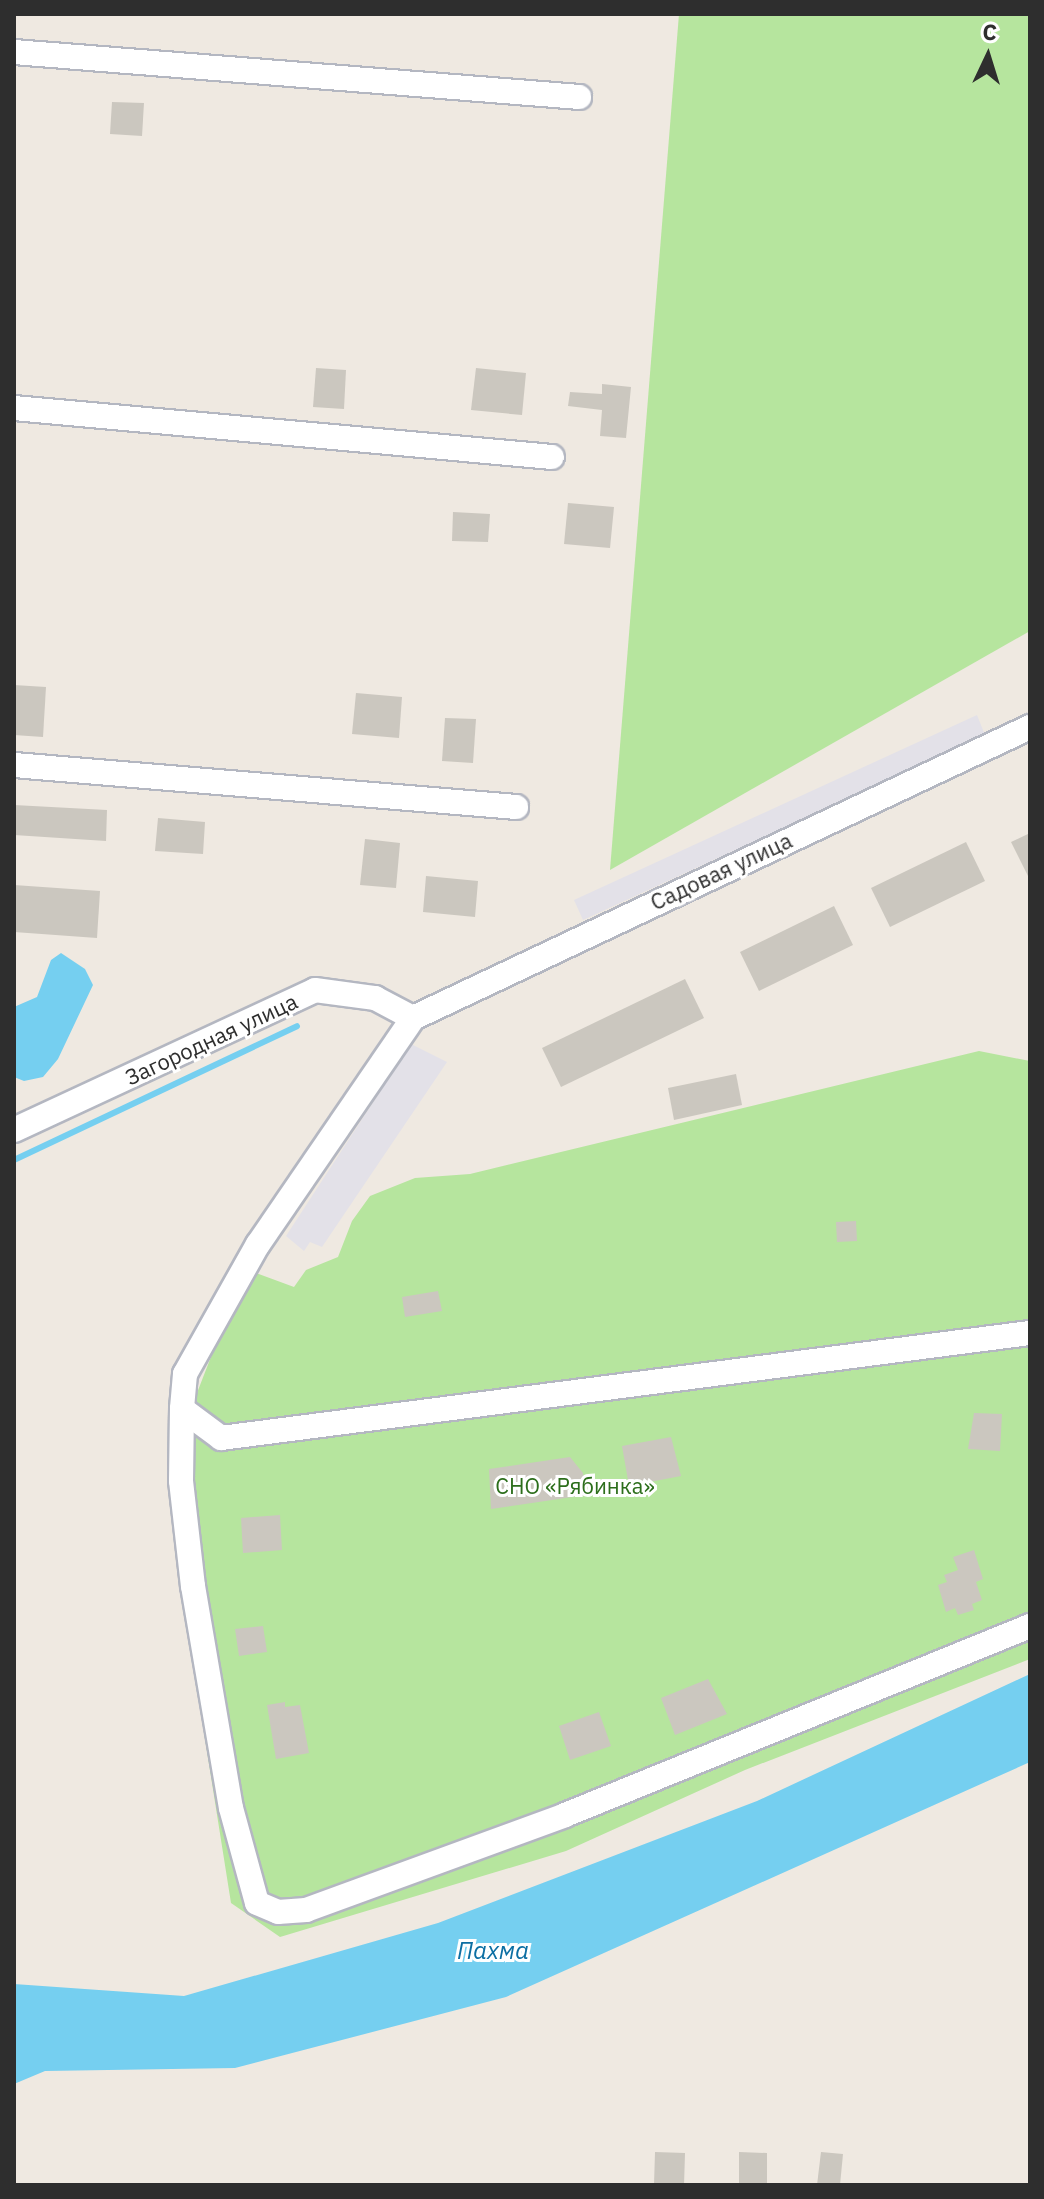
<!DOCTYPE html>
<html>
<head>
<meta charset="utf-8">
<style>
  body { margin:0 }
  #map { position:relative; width:1044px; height:2199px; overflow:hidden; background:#efe9e1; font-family:"IBM Plex Sans",sans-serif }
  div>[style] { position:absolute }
  .industrial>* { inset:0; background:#e3e1e8 }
  .green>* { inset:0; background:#b6e59e }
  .water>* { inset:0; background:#75cff0 }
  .stream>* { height:6px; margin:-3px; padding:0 3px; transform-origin:3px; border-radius:3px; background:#75cff0 }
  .building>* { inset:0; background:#cbc7bf }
  .roads { filter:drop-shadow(2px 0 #b4b7c1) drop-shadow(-2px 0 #b4b7c1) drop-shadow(0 2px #b4b7c1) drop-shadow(0 -2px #b4b7c1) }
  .minor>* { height:24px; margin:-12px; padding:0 12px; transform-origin:12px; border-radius:12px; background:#fff }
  span { translate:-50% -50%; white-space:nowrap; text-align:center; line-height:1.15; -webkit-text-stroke:6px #fff; paint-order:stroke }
  .street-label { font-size:22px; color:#2e2e2e }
  .park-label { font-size:22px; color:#2c6e1b }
  .water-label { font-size:24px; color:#0d6fa3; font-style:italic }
  .frame { position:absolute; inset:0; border:16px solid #2e2e2e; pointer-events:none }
  .north { position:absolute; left:948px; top:16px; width:80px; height:80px; -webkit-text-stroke:6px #fff; paint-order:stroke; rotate:4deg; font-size:22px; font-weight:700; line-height:32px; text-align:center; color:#2e2e2e }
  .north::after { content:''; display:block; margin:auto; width:28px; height:36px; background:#2e2e2e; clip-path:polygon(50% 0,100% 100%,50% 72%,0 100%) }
</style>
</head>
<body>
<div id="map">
  <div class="industrial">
    <i style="clip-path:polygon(977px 715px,985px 735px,583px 920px,574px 900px)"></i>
    <i style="clip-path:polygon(411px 1044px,447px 1062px,322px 1247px,310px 1242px,304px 1251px,286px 1236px)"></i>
  </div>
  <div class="green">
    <i style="clip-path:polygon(679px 14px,1030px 14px,1030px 631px,610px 870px)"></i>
    <i style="clip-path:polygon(979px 1051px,1030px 1061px,1030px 1659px,745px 1770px,566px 1851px,280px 1937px,231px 1903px,182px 1594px,190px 1411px,245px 1269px,294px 1287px,306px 1270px,338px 1257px,352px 1221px,370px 1196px,415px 1178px,470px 1174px)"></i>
  </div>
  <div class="water">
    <i style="clip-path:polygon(61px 953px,85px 969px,93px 985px,58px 1059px,43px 1077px,24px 1081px,14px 1077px,14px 1007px,37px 997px,51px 960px)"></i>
    <i style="clip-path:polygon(1030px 1674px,1030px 1762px,506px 1997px,235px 2068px,45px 2071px,14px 2084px,14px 1984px,184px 1996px,438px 1923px,757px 1801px)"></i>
  </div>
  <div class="stream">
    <i style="left:14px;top:1160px;width:313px;rotate:-25.3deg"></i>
  </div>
  <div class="building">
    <i style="clip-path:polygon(112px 102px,144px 103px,142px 136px,110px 134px)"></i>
    <i style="clip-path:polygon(316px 368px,346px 370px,344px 409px,313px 407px)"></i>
    <i style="clip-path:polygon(476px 368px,526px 373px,522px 415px,471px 410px)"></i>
    <i style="clip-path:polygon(602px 384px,631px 387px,626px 438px,600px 436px,602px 410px,568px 406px,570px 392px,602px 394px)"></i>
    <i style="clip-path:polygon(568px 503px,614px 507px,610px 548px,564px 544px)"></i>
    <i style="clip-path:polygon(453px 512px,490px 514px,488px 542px,452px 541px)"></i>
    <i style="clip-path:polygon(14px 685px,46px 687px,43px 737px,14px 735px)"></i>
    <i style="clip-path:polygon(356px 693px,402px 697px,399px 738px,352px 734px)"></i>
    <i style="clip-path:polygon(445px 718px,476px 719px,473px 763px,442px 761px)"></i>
    <i style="clip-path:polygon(14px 805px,107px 810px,106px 841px,14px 835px)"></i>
    <i style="clip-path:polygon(158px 818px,205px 822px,203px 854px,155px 851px)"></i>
    <i style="clip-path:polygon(1030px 833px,1030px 880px,1011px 842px)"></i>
    <i style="clip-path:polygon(365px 839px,400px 843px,396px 888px,360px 885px)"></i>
    <i style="clip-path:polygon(966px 842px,985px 881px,890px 927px,871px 888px)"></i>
    <i style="clip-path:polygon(426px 876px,478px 881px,475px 917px,423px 912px)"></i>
    <i style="clip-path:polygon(14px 885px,100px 891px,97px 938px,14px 932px)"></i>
    <i style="clip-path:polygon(834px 906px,853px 945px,759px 991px,740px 952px)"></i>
    <i style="clip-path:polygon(685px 979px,704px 1018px,561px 1087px,542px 1048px)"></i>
    <i style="clip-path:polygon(736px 1074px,742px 1105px,674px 1120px,668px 1088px)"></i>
    <i style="clip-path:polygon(856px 1221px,857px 1241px,837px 1242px,836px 1222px)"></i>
    <i style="clip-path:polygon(438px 1291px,442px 1311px,405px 1317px,402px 1297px)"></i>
    <i style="clip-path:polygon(974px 1413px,1002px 1414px,1000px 1451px,968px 1449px)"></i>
    <i style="clip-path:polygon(671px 1437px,681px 1476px,629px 1486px,622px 1446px)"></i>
    <i style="clip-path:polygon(570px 1457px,583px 1473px,586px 1495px,491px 1509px,489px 1469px)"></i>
    <i style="clip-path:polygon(280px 1515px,282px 1550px,243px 1553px,241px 1518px)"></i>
    <i style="clip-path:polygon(974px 1550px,983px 1579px,976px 1582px,982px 1600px,972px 1604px,974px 1610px,958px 1615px,955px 1608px,946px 1612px,938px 1585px,947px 1582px,944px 1575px,958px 1570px,953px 1557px)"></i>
    <i style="clip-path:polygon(263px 1626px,267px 1652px,239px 1656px,235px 1629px)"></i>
    <i style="clip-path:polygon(708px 1679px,727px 1714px,675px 1735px,661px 1698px)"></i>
    <i style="clip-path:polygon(285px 1702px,285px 1707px,300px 1705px,309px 1753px,276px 1759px,267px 1705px)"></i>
    <i style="clip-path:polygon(599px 1712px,611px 1746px,570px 1760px,559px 1726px)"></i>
    <i style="clip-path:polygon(655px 2152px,685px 2153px,684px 2185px,654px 2185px)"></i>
    <i style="clip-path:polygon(739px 2152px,767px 2153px,767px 2185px,739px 2185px)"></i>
    <i style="clip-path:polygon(821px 2152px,843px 2154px,840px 2185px,817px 2185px)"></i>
  </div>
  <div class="roads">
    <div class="minor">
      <i style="left:14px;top:52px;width:567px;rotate:4.55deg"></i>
      <i style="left:14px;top:408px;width:540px;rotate:5.2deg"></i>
      <i style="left:1030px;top:727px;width:682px;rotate:154.75deg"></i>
      <i style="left:413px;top:1018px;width:274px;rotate:124.4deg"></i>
      <i style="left:258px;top:1244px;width:149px;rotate:119.3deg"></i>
      <i style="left:185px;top:1374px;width:35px;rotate:95deg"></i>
      <i style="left:182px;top:1409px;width:49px;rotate:36.6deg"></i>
      <i style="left:221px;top:1438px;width:816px;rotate:-7.4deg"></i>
      <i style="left:14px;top:765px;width:504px;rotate:4.78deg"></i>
      <i style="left:14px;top:1130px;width:332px;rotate:-24.9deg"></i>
      <i style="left:315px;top:990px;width:61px;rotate:7.6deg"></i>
      <i style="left:375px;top:998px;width:43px;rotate:27.8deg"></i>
      <i style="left:182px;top:1409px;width:72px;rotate:90.8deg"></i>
      <i style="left:181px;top:1481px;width:106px;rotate:83.5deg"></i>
      <i style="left:193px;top:1586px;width:225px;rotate:80.3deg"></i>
      <i style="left:231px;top:1808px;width:98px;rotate:74.7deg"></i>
      <i style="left:257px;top:1903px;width:23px;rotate:23deg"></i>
      <i style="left:278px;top:1912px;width:28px;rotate:-4deg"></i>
      <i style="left:306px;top:1910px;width:276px;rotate:-20.1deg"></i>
      <i style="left:565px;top:1815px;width:502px;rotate:-22.12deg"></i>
    </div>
  </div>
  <div class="street-label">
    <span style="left:721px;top:871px;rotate:-25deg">Садовая улица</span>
    <span style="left:211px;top:1039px;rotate:-25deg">Загородная улица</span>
  </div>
  <div class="park-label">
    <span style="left:575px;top:1486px">СНО «Рябинка»</span>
  </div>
  <div class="water-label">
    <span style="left:493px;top:1951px">Пахма</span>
  </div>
  <div class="frame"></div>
  <div class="north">С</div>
</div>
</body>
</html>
